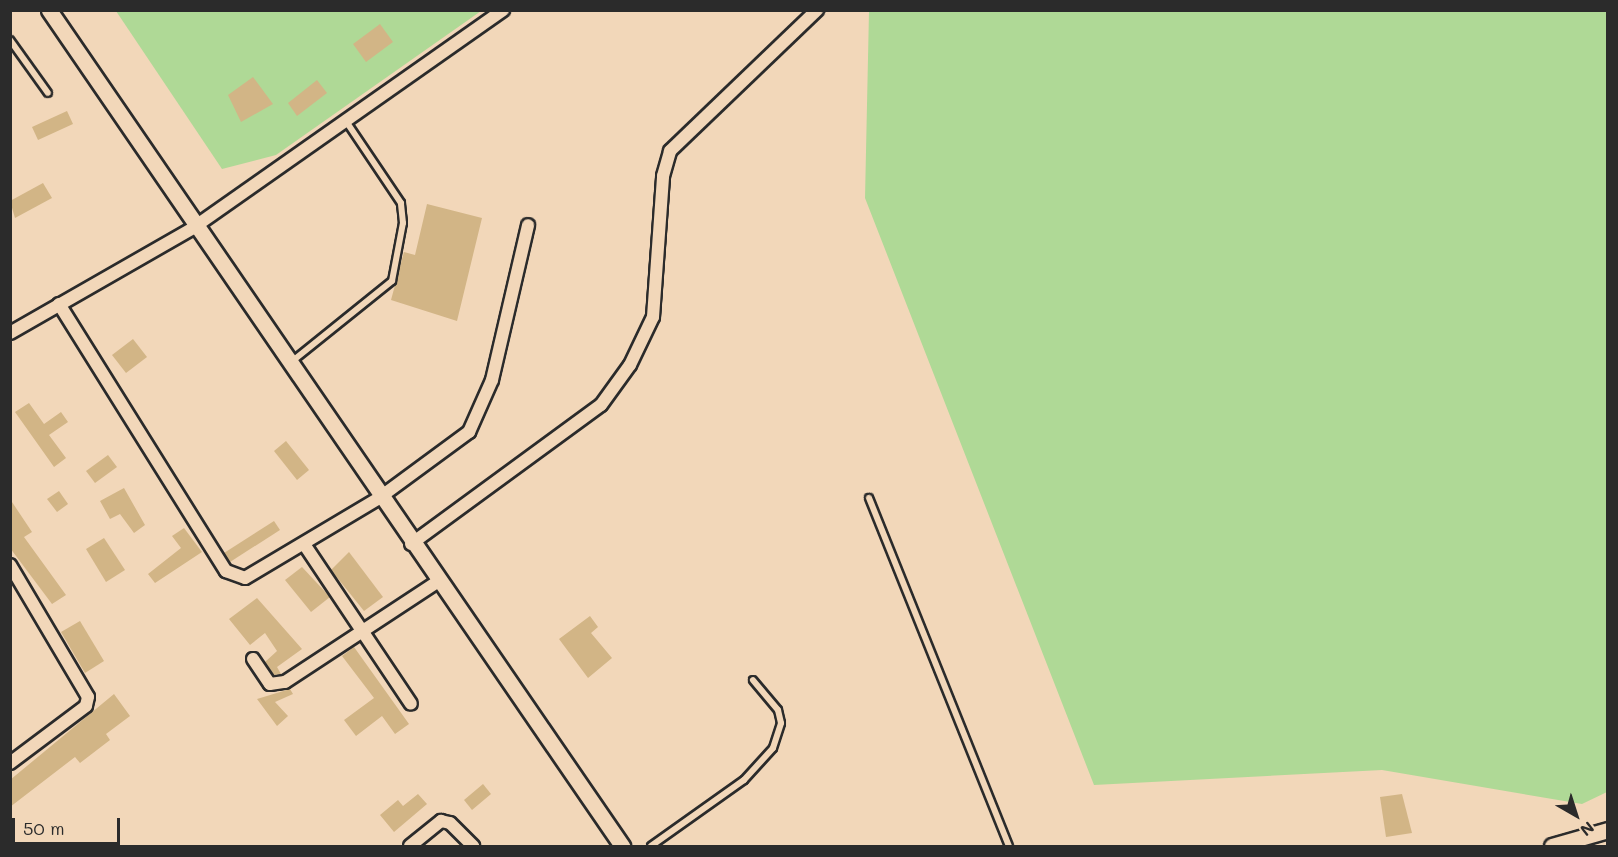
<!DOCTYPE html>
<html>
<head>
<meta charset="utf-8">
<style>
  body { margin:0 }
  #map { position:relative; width:1618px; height:857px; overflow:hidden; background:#f2d7b9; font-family:Mali,sans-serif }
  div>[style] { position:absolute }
  .green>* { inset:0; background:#afd996 }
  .building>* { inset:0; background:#d2b586 }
  .roads { filter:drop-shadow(2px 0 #2b2b2b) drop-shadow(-2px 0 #2b2b2b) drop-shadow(0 2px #2b2b2b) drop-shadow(0 -2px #2b2b2b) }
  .service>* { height:6px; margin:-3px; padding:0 3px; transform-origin:3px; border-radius:3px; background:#f2d7b9 }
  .minor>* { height:12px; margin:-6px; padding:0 6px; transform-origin:6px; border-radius:6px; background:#f2d7b9 }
  .tertiary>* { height:15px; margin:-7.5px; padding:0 7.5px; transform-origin:7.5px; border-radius:7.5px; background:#f2d7b9 }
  span { translate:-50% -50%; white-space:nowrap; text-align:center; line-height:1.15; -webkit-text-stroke:5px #f2d7b9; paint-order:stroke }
  .frame { position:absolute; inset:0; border:12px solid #2b2b2b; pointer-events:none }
  .north { position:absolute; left:1546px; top:785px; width:60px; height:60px; -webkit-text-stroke:4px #f2d7b9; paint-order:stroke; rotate:141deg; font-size:16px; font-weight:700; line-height:24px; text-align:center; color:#2b2b2b }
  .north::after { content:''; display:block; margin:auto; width:21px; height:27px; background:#2b2b2b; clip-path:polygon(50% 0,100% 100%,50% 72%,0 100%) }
  .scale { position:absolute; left:12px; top:818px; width:108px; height:27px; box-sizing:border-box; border:3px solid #2b2b2b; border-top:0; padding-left:8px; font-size:18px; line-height:21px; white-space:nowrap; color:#2b2b2b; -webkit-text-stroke:4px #f2d7b9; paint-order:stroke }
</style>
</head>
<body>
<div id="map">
  <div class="green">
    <i style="clip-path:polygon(116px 11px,481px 11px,276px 155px,222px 169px)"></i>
    <i style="clip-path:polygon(869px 11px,1607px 11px,1607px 792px,1582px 804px,1382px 770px,1094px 785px,865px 198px)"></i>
  </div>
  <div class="building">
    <i style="clip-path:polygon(380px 24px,393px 42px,366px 62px,353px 44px)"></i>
    <i style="clip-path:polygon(253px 77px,273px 104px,241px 122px,228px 95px)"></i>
    <i style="clip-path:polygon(317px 80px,327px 93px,297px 116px,288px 103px)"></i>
    <i style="clip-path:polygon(67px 111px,73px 124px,38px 140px,32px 127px)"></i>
    <i style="clip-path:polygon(43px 183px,52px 198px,15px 218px,10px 201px)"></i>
    <i style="clip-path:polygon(427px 204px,482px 218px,457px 321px,391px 300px,404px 252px,415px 255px)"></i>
    <i style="clip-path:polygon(133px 339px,147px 357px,126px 373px,112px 355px)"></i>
    <i style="clip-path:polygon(29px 403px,44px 424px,61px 412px,68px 422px,49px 435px,66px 458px,54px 467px,15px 412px)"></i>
    <i style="clip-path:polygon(286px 441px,309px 470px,297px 480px,274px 451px)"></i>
    <i style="clip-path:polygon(108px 455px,117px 467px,95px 483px,86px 471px)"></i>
    <i style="clip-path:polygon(124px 488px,145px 525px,134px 533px,120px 514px,110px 519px,100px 501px)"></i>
    <i style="clip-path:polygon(59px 491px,68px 504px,57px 512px,47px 499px)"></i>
    <i style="clip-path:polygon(10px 499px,32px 532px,24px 537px,66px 595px,52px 604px,10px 548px)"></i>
    <i style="clip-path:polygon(274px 521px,280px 530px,230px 562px,224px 553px)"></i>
    <i style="clip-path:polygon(184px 528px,202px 552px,155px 583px,148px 574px,181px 548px,172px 536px)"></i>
    <i style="clip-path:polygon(104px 538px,125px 570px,106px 582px,86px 549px)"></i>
    <i style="clip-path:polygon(349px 552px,383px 597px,364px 611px,331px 570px)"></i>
    <i style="clip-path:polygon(302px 567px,330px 597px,311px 612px,285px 580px)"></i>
    <i style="clip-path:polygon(257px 598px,302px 649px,277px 667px,281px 674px,274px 675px,265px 662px,277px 651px,265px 633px,250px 645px,229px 619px)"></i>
    <i style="clip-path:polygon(590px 616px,598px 627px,591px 633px,612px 658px,588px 678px,559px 639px)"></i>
    <i style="clip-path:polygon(80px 621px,104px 661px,85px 673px,61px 632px)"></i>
    <i style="clip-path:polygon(354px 647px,409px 724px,395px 734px,382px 716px,356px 736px,344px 720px,374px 698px,342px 656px)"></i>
    <i style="clip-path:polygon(290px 689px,293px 694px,275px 702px,288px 716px,277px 726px,257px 699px)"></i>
    <i style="clip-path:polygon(114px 694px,130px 716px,106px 734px,110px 740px,80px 763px,75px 757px,10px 807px,10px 780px)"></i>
    <i style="clip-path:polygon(483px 784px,491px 794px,472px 810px,464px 800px)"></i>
    <i style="clip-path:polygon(418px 794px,427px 804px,394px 832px,380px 815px,398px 800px,403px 806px)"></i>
    <i style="clip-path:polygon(1402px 794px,1412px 833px,1386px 837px,1380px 797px)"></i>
  </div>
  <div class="roads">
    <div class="service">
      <i style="left:10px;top:40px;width:65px;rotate:54.4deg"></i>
      <i style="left:290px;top:363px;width:131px;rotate:-38.8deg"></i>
      <i style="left:392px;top:281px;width:59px;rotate:-79.3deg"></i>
      <i style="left:403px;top:223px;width:20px;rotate:-96deg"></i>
      <i style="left:401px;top:203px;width:99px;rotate:-123.9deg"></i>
      <i style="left:869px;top:498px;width:375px;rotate:68.1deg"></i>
      <i style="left:651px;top:846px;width:114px;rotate:-35.4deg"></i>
      <i style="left:744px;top:780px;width:43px;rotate:-47.8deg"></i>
      <i style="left:773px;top:748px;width:26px;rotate:-72deg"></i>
      <i style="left:781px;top:723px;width:13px;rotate:-103deg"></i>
      <i style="left:778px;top:710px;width:39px;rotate:-130deg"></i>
    </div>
    <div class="minor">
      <i style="left:59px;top:304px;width:315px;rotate:58deg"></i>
      <i style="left:226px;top:571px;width:20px;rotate:20deg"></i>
      <i style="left:245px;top:578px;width:156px;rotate:-30.8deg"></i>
      <i style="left:379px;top:498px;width:112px;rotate:-36.3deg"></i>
      <i style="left:469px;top:432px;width:57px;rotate:-66.1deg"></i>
      <i style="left:492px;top:380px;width:159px;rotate:-76.9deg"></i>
      <i style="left:10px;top:333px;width:211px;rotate:-29.8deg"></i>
      <i style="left:193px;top:228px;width:379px;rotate:-35.1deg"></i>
      <i style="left:304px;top:544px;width:192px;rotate:56.2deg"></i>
      <i style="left:411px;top:544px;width:235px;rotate:-36.2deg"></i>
      <i style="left:601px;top:405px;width:49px;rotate:-54.1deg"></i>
      <i style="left:630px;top:365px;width:53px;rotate:-64.4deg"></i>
      <i style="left:653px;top:317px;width:141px;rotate:-85.9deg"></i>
      <i style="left:663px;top:176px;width:26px;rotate:-74deg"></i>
      <i style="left:670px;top:151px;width:204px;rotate:-43.8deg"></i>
      <i style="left:10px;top:565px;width:153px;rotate:59.4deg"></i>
      <i style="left:88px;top:697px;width:9px;rotate:103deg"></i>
      <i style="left:86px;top:706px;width:95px;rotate:143.1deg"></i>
      <i style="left:253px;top:659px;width:30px;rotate:56deg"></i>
      <i style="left:270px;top:684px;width:15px;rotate:-8deg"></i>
      <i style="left:285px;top:682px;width:182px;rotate:-33.3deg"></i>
      <i style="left:410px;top:846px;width:40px;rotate:-39deg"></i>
      <i style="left:441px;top:821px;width:9px;rotate:13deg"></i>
      <i style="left:450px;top:823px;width:33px;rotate:45deg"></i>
    </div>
    <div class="tertiary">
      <i style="left:49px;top:10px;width:1014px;rotate:55.57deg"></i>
      <i style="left:1552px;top:846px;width:58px;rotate:-15.9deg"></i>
    </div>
  </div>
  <div class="frame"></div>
  <div class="north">N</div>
  <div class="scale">50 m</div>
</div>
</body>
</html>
